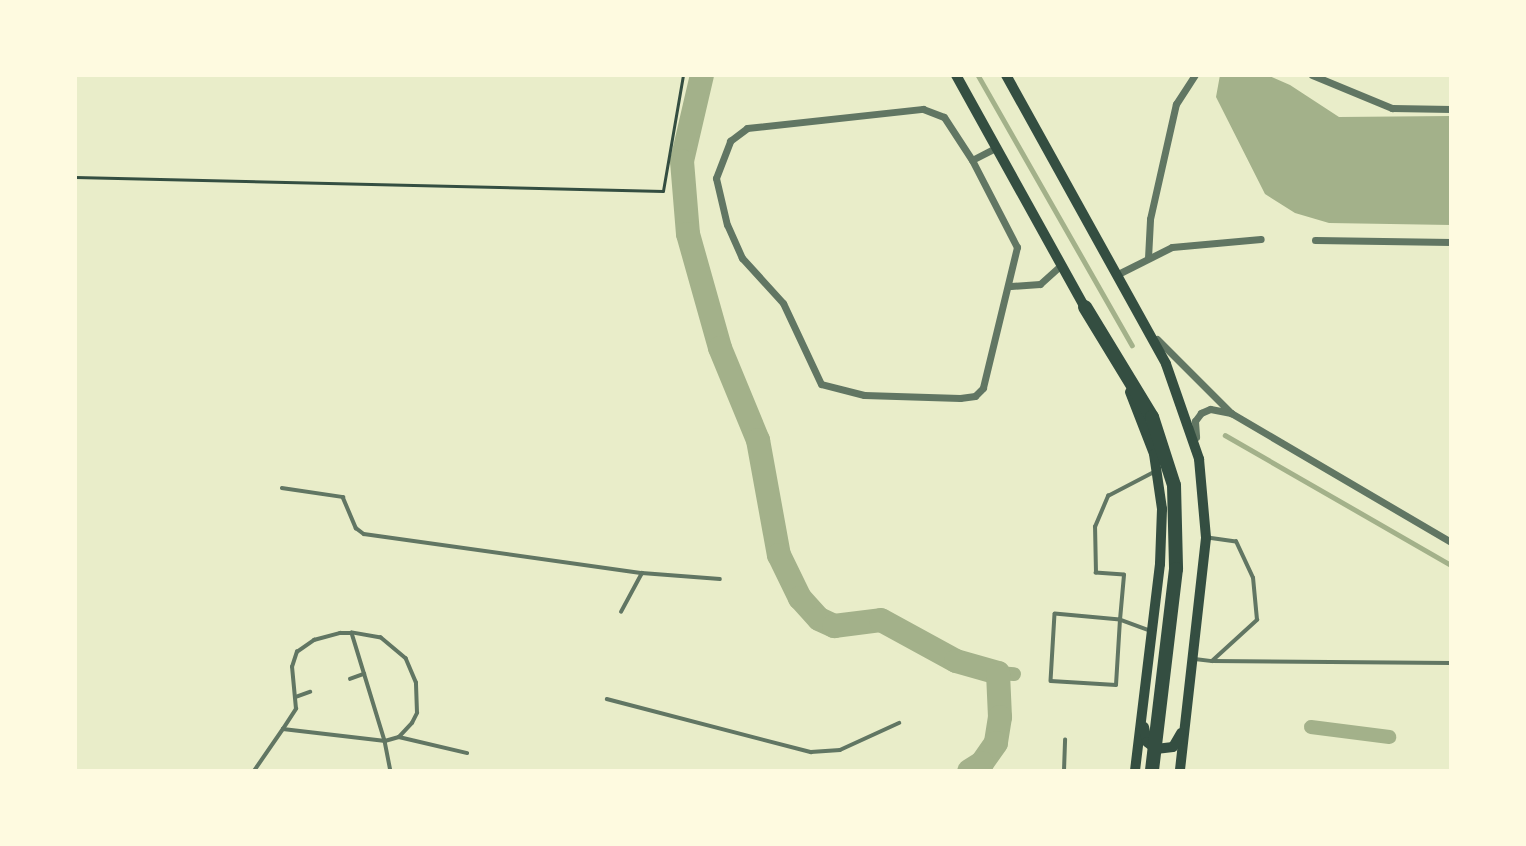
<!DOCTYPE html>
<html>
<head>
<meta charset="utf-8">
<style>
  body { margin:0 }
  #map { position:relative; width:1526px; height:846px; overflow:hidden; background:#e9edc9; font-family:"Noto Sans",sans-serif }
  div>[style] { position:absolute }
  .water>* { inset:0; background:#a3b18a }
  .stream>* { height:4.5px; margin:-2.25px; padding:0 2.25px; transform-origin:2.25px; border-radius:2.25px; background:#a3b18a }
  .canal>* { height:14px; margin:-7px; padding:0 7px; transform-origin:7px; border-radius:7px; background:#a3b18a }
  .river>* { height:24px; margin:-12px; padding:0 12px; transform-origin:12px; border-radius:12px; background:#a3b18a }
  .path>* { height:2.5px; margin:-1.25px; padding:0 1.25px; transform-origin:1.25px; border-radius:1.25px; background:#344e41 }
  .service>* { height:3.5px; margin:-1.75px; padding:0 1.75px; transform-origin:1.75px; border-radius:1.75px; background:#617663 }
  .minor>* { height:7px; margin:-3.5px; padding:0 3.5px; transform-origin:3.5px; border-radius:3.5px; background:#617663 }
  .secondary>* { height:10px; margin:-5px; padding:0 5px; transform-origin:5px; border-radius:5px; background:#344e41 }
  .motorway>* { height:14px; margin:-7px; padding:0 7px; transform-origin:7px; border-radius:7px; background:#344e41 }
  span { translate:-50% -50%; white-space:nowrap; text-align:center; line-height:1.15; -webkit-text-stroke:5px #fefae0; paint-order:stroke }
  .frame { position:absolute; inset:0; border:77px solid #fefae0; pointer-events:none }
</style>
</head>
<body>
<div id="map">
  <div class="water">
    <i style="clip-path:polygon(1220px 75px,1267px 75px,1290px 85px,1339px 117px,1451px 116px,1451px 225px,1329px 223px,1295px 213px,1265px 194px,1216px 97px)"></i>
  </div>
  <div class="stream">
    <i style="left:978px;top:75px;width:311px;rotate:60.3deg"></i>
    <i style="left:1225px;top:435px;width:261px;rotate:29.9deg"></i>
  </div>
  <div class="canal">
    <i style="left:998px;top:673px;width:16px;rotate:4deg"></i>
    <i style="left:1311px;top:727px;width:79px;rotate:7.3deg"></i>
  </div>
  <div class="river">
    <i style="left:702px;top:75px;width:88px;rotate:103.1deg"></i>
    <i style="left:682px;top:161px;width:73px;rotate:85.3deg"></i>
    <i style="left:688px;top:234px;width:118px;rotate:74.3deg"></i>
    <i style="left:720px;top:348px;width:100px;rotate:67.6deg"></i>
    <i style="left:758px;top:440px;width:117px;rotate:79.7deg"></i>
    <i style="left:779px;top:555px;width:48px;rotate:64deg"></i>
    <i style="left:800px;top:598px;width:28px;rotate:48deg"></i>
    <i style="left:819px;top:619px;width:17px;rotate:25deg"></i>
    <i style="left:834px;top:626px;width:47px;rotate:-7.3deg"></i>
    <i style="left:881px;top:620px;width:85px;rotate:28.7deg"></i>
    <i style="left:956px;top:661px;width:44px;rotate:15.9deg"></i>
    <i style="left:998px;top:673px;width:44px;rotate:87.4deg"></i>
    <i style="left:1000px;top:717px;width:26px;rotate:99deg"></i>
    <i style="left:996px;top:743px;width:24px;rotate:125deg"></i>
    <i style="left:982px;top:763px;width:15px;rotate:148deg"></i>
  </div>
  <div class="path">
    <i style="left:75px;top:177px;width:588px;rotate:1.36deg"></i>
    <i style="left:663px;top:191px;width:118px;rotate:-80.2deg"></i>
  </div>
  <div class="service">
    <i style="left:282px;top:488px;width:62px;rotate:8.4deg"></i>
    <i style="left:343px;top:497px;width:34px;rotate:67deg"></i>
    <i style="left:356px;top:528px;width:10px;rotate:37deg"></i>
    <i style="left:364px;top:534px;width:281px;rotate:8deg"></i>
    <i style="left:642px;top:573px;width:78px;rotate:4.4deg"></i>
    <i style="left:621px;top:612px;width:44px;rotate:-61.7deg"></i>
    <i style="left:1150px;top:631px;width:32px;rotate:-160deg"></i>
    <i style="left:1120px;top:620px;width:65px;rotate:-174.7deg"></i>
    <i style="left:1055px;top:614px;width:67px;rotate:93.4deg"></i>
    <i style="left:1051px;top:681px;width:65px;rotate:3.5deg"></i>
    <i style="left:1116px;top:685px;width:65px;rotate:-86.5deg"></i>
    <i style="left:1120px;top:620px;width:45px;rotate:-84.9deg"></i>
    <i style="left:1124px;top:575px;width:28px;rotate:-176deg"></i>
    <i style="left:1096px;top:573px;width:46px;rotate:-91.2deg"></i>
    <i style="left:1095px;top:527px;width:34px;rotate:-67deg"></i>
    <i style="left:1108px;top:496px;width:52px;rotate:-27.6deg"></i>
    <i style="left:1195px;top:659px;width:17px;rotate:7deg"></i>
    <i style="left:1212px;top:661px;width:61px;rotate:-42.3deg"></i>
    <i style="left:1257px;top:620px;width:42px;rotate:-95.4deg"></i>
    <i style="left:1253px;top:578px;width:40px;rotate:-115deg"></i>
    <i style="left:1236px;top:542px;width:28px;rotate:-172deg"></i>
    <i style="left:1212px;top:661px;width:239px;rotate:0.5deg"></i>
    <i style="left:350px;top:679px;width:15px;rotate:-20deg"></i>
    <i style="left:296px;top:697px;width:15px;rotate:-20deg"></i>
    <i style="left:607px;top:699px;width:211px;rotate:14.6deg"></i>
    <i style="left:811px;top:752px;width:29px;rotate:-4deg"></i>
    <i style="left:840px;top:750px;width:65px;rotate:-24.6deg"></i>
    <i style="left:283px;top:729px;width:24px;rotate:-57deg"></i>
    <i style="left:296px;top:709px;width:42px;rotate:-95.4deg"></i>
    <i style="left:292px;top:667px;width:16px;rotate:-72deg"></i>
    <i style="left:297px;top:652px;width:21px;rotate:-35deg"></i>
    <i style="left:314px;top:640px;width:27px;rotate:-15deg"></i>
    <i style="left:340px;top:633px;width:12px"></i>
    <i style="left:352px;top:633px;width:113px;rotate:73deg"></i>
    <i style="left:385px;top:741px;width:15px;rotate:-16deg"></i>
    <i style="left:399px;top:737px;width:19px;rotate:-47deg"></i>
    <i style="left:412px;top:723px;width:11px;rotate:-63deg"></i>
    <i style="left:417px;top:713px;width:30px;rotate:-92deg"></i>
    <i style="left:416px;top:683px;width:26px;rotate:-113deg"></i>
    <i style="left:406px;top:659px;width:33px;rotate:-140deg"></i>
    <i style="left:381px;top:638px;width:29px;rotate:-170deg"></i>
    <i style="left:399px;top:737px;width:70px;rotate:13.2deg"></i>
    <i style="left:254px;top:771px;width:51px;rotate:-55.4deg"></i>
    <i style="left:283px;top:729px;width:103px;rotate:6.7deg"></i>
    <i style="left:385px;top:741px;width:31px;rotate:79deg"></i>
    <i style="left:1064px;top:771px;width:31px;rotate:-88deg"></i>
  </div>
  <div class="minor">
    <i style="left:1312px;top:75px;width:87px;rotate:22.4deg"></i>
    <i style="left:1392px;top:108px;width:59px;rotate:1deg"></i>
    <i style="left:972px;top:160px;width:98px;rotate:62.7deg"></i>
    <i style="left:1017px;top:247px;width:145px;rotate:103.6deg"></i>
    <i style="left:983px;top:388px;width:11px;rotate:135deg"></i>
    <i style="left:975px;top:396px;width:15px;rotate:172deg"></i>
    <i style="left:960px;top:398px;width:96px;rotate:-178.2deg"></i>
    <i style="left:864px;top:395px;width:44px;rotate:-165.7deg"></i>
    <i style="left:821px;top:384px;width:89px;rotate:-115.1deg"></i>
    <i style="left:783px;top:303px;width:61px;rotate:-132.3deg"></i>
    <i style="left:742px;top:258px;width:36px;rotate:-114deg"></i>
    <i style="left:727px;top:225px;width:48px;rotate:-103.2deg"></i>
    <i style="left:716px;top:178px;width:40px;rotate:-69deg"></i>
    <i style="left:730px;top:141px;width:21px;rotate:-37deg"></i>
    <i style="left:747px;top:128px;width:177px;rotate:-6.2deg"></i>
    <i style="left:923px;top:109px;width:22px;rotate:21deg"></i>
    <i style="left:944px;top:117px;width:51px;rotate:56.9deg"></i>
    <i style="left:972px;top:160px;width:27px;rotate:-27deg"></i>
    <i style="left:1315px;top:240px;width:136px;rotate:0.8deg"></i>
    <i style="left:1148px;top:258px;width:39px;rotate:-87deg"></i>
    <i style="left:1150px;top:219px;width:118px;rotate:-77.3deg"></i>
    <i style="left:1176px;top:104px;width:35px;rotate:-57deg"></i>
    <i style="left:1118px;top:274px;width:60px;rotate:-26.6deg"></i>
    <i style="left:1172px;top:247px;width:89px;rotate:-5.1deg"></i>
    <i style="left:1011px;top:286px;width:29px;rotate:-4deg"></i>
    <i style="left:1040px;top:284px;width:28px;rotate:-42deg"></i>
    <i style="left:1157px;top:339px;width:105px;rotate:45deg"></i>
    <i style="left:1231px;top:413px;width:21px;rotate:-169deg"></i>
    <i style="left:1210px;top:409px;width:10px;rotate:156deg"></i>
    <i style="left:1201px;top:413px;width:10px;rotate:127deg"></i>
    <i style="left:1195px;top:421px;width:16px;rotate:86deg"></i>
    <i style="left:1231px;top:413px;width:255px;rotate:30.4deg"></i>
  </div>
  <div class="secondary">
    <i style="left:956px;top:75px;width:272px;rotate:61deg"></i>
    <i style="left:1006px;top:75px;width:330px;rotate:61deg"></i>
    <i style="left:1166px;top:364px;width:101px;rotate:70.8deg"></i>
    <i style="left:1199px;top:459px;width:79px;rotate:84.9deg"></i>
    <i style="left:1206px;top:538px;width:234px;rotate:96.4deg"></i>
    <i style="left:1130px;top:392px;width:66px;rotate:68.8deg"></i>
    <i style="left:1154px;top:454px;width:56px;rotate:81.7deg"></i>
    <i style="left:1162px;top:509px;width:55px;rotate:92.1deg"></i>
    <i style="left:1160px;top:564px;width:209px;rotate:96.9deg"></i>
    <i style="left:1144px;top:727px;width:15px;rotate:79deg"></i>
    <i style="left:1147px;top:742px;width:11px;rotate:38deg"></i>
    <i style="left:1156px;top:749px;width:17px;rotate:-7deg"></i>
    <i style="left:1173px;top:747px;width:16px;rotate:-60deg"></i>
  </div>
  <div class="motorway">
    <i style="left:1085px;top:307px;width:129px;rotate:58.7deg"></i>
    <i style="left:1152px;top:417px;width:71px;rotate:72.1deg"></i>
    <i style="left:1174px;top:485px;width:84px;rotate:88.6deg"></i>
    <i style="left:1176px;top:569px;width:203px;rotate:96.8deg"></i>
  </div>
  <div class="frame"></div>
</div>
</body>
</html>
